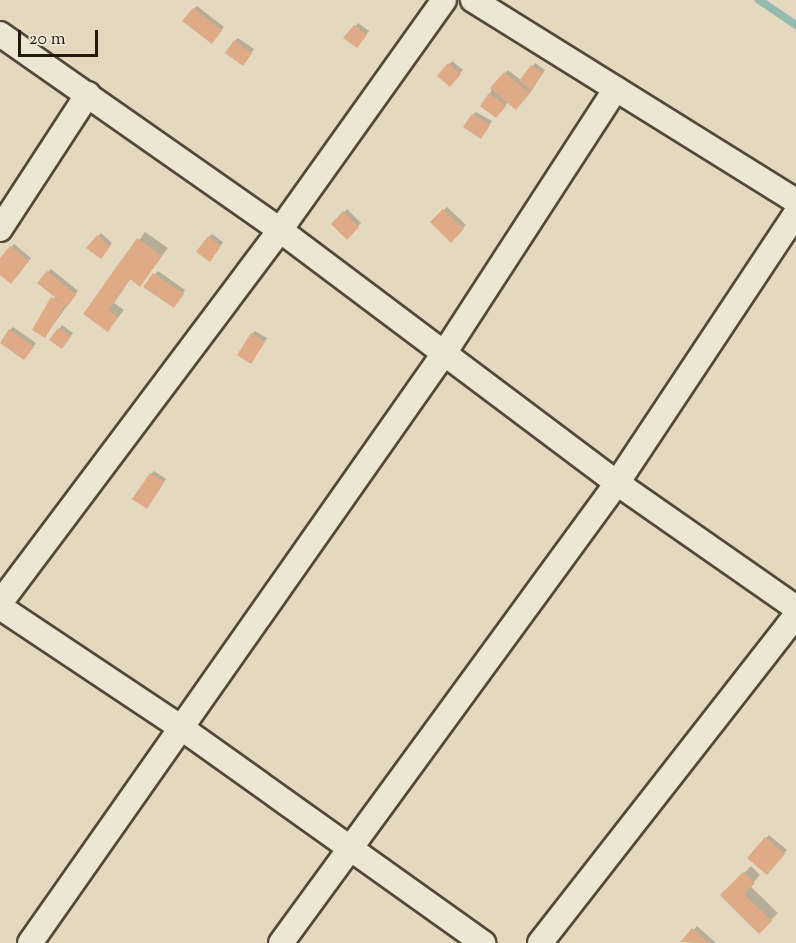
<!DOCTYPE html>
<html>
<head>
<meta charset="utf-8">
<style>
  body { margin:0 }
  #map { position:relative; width:796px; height:943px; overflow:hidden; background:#e4d9bf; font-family:"Sorts Mill Goudy",serif }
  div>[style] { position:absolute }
  .shadow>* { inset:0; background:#0003 }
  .stream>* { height:8px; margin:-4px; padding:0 4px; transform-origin:4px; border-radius:4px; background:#95baaf }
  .building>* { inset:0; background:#deab86 }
  .roads { filter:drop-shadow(2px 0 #534839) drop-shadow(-2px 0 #534839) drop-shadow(0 2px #534839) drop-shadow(0 -2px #534839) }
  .minor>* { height:24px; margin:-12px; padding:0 12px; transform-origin:12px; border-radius:12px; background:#ede6d5 }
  span { translate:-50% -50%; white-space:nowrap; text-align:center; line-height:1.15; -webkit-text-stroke:5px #ede6d5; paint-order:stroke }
  .scale { position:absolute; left:18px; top:30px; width:80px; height:27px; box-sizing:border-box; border:3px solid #23180c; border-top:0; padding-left:8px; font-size:18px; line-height:21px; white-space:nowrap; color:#23180c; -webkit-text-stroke:4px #ede6d5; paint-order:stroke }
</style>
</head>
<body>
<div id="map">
  <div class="shadow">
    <i style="clip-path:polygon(197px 6px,224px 27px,215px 39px,194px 9px)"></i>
    <i style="clip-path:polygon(358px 23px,369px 31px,360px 43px,346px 37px)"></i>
    <i style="clip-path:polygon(238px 38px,254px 49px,246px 61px,235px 41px)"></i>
    <i style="clip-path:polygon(452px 61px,463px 70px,450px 85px,439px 76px)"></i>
    <i style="clip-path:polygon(535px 63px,545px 70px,532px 90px,519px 105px,508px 102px,499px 113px,490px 94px,492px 88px,508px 70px,522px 81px)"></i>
    <i style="clip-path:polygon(476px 112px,492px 121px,484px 134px,473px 115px)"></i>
    <i style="clip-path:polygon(447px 207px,466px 225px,451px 241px,432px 222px)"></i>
    <i style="clip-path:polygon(347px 209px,361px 223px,347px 237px,333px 224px)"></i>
    <i style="clip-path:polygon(145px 232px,168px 248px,140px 285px,131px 278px,114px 303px,124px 310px,108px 330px,85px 314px)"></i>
    <i style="clip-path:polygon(101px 233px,112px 243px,104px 254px,98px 236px)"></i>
    <i style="clip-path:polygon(212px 234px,223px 242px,213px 257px,209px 237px)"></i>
    <i style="clip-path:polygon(14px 244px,31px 258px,14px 279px,0 273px,0 261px)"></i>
    <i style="clip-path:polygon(51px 269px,78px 291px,45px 336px,55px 296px,48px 272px)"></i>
    <i style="clip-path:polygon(158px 271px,185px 290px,177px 303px,145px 286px)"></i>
    <i style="clip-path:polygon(62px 325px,73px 333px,65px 344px,51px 340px)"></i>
    <i style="clip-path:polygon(13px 327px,36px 343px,27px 355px,10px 330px)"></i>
    <i style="clip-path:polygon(255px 331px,267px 338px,251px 362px,252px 334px)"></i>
    <i style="clip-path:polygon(154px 471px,166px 479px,150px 504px,151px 474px)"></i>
    <i style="clip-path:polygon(769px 835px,787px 850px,770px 870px,766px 838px)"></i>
    <i style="clip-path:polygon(751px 866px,760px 875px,750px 886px,778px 913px,759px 932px,722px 895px)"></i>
    <i style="clip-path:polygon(697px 926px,716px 943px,682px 942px)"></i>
  </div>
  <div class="stream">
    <i style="left:759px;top:0;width:45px;rotate:34deg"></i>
  </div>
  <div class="building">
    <i style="clip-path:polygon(193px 8px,222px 30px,212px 44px,182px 21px)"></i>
    <i style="clip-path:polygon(354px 25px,367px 35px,357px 48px,343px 38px)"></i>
    <i style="clip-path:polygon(234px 40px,252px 53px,243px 66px,225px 53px)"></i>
    <i style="clip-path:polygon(448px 63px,461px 74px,450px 87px,437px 76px)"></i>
    <i style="clip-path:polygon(531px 65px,543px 73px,531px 90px,519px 81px)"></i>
    <i style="clip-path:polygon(504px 72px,530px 93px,516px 110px,490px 88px)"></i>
    <i style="clip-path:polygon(489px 93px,506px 106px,496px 118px,480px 106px)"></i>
    <i style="clip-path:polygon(472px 114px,490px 125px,481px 139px,463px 127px)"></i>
    <i style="clip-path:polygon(443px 209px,464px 229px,451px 243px,430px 222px)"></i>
    <i style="clip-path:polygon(343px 211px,359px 227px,347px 240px,331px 224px)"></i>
    <i style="clip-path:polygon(97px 235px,110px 247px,101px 259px,86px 248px)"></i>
    <i style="clip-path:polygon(208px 236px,221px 246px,210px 262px,196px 252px)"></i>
    <i style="clip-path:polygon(137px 238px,162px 256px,140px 287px,130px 279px,108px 310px,118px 317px,108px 332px,83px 314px)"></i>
    <i style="clip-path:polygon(10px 246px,29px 261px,11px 284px,0 275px,0 258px)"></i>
    <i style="clip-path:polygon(47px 271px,76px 295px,67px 307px,37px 283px)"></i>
    <i style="clip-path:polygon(153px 273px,184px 294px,174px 308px,143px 287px)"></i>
    <i style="clip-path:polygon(51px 297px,65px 305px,45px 338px,32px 330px)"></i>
    <i style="clip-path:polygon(58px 328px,71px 336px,62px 349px,49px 340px)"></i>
    <i style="clip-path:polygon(9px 329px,34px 347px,24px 360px,0 343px)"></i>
    <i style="clip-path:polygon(251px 333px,265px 342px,251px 364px,237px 355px)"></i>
    <i style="clip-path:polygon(150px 473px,164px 482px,147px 509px,132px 499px)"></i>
    <i style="clip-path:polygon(765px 837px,785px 854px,767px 875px,747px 858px)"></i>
    <i style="clip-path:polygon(743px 872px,755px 883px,744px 894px,772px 921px,759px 934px,720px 895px)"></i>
    <i style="clip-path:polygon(692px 928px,709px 943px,680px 942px)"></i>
  </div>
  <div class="roads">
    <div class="minor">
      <i style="left:473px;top:0;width:380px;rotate:31.9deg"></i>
      <i style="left:0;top:34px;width:342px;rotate:35deg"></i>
      <i style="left:280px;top:230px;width:421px;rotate:36.9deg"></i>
      <i style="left:617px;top:483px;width:218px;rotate:34.9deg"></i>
      <i style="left:0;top:229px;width:161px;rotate:-56.9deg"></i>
      <i style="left:0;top:603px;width:466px;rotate:-53.1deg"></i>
      <i style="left:280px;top:230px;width:282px;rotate:-54.5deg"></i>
      <i style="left:0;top:607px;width:220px;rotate:33.7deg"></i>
      <i style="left:183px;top:729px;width:369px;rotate:35.5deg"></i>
      <i style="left:30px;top:943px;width:719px;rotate:-54.92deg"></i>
      <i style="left:443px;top:355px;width:317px;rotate:-57deg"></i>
      <i style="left:281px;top:943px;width:570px;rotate:-53.85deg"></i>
      <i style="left:617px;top:483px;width:323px;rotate:-56.4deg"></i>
      <i style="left:540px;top:943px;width:416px;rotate:-52deg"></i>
    </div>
  </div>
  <div class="scale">20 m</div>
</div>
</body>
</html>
